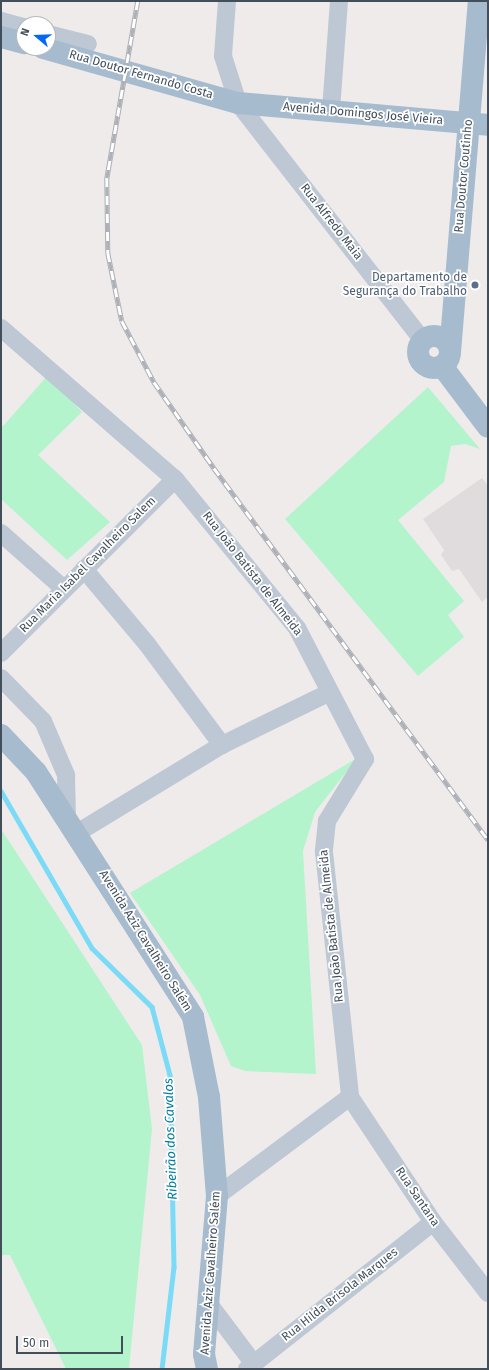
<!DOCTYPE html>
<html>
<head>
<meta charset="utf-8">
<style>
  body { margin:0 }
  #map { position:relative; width:489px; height:1370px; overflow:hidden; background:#efebeb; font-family:"Fira Sans",sans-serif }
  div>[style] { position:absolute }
  .education>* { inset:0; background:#e0dcdd }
  .green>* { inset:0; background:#b3f4cd }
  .stream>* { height:4.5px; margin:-2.25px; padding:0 2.25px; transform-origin:2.25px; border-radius:2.25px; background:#7bdbf6 }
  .minor>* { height:18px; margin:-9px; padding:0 9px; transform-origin:9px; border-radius:9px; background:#bdc8d4 }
  .major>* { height:22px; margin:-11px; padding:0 11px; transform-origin:11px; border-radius:11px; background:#a7bbcf }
  .major>.ring { margin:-11px; padding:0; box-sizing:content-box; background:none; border:22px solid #a7bbcf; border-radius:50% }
  .rail>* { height:4.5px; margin-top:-2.25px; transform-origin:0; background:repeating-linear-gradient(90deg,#fff 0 9px,#adb1b7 0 18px); box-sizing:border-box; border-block:1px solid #adb1b7 }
  .dots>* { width:11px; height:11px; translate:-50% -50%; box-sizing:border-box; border:2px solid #fff; border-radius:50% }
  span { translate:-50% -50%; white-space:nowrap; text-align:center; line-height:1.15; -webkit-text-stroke:3.5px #fff; paint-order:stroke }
  .street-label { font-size:12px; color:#424f5b }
  .service-label { font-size:12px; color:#4e5e75 }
  .right { translate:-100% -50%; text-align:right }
  .water-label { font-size:13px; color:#027ea0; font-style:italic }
  .frame { position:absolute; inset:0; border:2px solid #424f5b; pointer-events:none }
  .north { position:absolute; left:16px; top:16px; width:40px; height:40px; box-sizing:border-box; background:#fff; border:1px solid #b3b9bd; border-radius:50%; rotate:289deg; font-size:11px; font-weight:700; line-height:16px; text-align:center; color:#424f5b }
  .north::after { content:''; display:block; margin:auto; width:14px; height:18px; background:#0469f1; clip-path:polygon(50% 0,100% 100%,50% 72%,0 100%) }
  .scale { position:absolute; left:16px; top:1336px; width:107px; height:18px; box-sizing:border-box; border:2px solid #424f5b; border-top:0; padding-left:5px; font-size:12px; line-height:14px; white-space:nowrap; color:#424f5b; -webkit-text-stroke:3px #fff; paint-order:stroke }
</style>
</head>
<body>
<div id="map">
  <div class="education">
    <i style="clip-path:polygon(482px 478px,488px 486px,488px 597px,482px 602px,459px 569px,452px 571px,441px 555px,444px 550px,423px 519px)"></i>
  </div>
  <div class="green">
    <i style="clip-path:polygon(48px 375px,82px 412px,38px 455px,110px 522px,67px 560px,1px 499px,1px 424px,3px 426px)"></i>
    <i style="clip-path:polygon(428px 387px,480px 449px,465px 444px,451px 446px,444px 482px,398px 520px,464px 601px,448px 615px,464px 637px,418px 676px,285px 519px)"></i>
    <i style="clip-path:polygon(357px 758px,315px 812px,303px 851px,316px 1074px,245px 1071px,231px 1066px,200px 995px,130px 893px)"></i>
    <i style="clip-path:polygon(1px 829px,142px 1045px,152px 1129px,129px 1369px,66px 1369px,10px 1255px,1px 1255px)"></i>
  </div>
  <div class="stream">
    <i style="left:1px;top:791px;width:181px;rotate:59.9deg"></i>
    <i style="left:92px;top:948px;width:84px;rotate:44.5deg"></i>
    <i style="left:152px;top:1007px;width:70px;rotate:75.2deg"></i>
    <i style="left:170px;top:1075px;width:192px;rotate:88.8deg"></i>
    <i style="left:174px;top:1267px;width:103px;rotate:96.7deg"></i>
  </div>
  <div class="minor">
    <i style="left:227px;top:1px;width:55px;rotate:94.2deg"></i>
    <i style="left:223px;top:56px;width:49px;rotate:72.3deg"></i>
    <i style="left:238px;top:103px;width:301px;rotate:52.1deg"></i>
    <i style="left:1px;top:21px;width:24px;rotate:15deg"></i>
    <i style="left:48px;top:34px;width:41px;rotate:14deg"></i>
    <i style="left:331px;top:110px;width:109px;rotate:-85.8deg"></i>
    <i style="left:1px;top:328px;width:230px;rotate:41deg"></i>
    <i style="left:175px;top:479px;width:193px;rotate:50.7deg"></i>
    <i style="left:297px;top:628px;width:148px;rotate:62.6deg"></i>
    <i style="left:365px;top:759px;width:73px;rotate:121.5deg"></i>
    <i style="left:327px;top:821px;width:31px;rotate:96deg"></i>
    <i style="left:324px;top:852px;width:246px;rotate:83.9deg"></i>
    <i style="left:350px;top:1097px;width:150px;rotate:56.4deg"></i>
    <i style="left:433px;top:1222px;width:90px;rotate:52.2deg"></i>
    <i style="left:1px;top:533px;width:83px;rotate:41.6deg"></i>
    <i style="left:84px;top:569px;width:98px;rotate:50deg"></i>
    <i style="left:147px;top:644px;width:126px;rotate:53.4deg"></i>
    <i style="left:1px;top:653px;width:246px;rotate:-45deg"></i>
    <i style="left:1px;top:678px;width:60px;rotate:45.7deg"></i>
    <i style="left:43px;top:721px;width:59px;rotate:66.9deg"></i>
    <i style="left:66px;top:775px;width:44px;rotate:88.7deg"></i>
    <i style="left:77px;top:833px;width:170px;rotate:-31.3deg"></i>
    <i style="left:222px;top:745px;width:120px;rotate:-26.1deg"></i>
    <i style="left:217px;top:1196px;width:166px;rotate:-36.7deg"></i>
    <i style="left:209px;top:1304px;width:75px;rotate:53.1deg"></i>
    <i style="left:247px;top:1369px;width:237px;rotate:-38.3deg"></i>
  </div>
  <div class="major">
    <i style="left:1px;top:37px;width:24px;rotate:15deg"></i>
    <i style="left:43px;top:48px;width:203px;rotate:15.8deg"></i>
    <i style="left:238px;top:103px;width:251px;rotate:5deg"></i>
    <i class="ring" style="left:418px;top:336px;width:10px;height:10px"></i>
    <i style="left:450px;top:352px;width:352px;rotate:-85.3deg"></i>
    <i style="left:442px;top:366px;width:76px;rotate:53deg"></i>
    <i style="left:1px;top:735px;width:51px;rotate:46.6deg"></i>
    <i style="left:36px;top:772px;width:291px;rotate:57.3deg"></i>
    <i style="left:193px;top:1017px;width:82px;rotate:78.7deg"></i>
    <i style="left:209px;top:1097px;width:99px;rotate:85.4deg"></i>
    <i style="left:217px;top:1196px;width:159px;rotate:94.7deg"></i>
    <i style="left:204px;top:1354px;width:15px;rotate:79deg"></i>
  </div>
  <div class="rail">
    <i style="left:138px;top:1px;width:180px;rotate:99.9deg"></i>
    <i style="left:107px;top:178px;width:75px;rotate:89.2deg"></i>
    <i style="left:108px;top:253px;width:69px;rotate:78.4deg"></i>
    <i style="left:122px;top:321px;width:69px;rotate:62.3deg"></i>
    <i style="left:154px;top:382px;width:105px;rotate:55.1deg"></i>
    <i style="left:214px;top:468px;width:462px;rotate:53.6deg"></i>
  </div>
  <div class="dots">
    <i style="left:475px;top:285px;background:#5c6f8a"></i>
  </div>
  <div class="street-label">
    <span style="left:141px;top:75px;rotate:16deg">Rua Doutor Fernando Costa</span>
    <span style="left:363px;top:114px;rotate:5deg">Avenida Domingos José Vieira</span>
    <span style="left:464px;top:176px;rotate:-85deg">Rua Doutor Coutinho</span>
    <span style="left:331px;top:222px;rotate:52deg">Rua Alfredo Maia</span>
    <span style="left:88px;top:565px;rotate:-45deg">Rua Maria Isabel Cavalheiro Salem</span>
    <span style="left:252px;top:574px;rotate:52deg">Rua João Batista de Almeida</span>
    <span style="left:332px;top:926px;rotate:-96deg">Rua João Batista de Almeida</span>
    <span style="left:145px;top:941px;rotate:58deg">Avenida Aziz Cavalheiro Salém</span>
    <span style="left:417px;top:1197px;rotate:56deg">Rua Santana</span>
    <span style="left:211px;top:1273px;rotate:-86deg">Avenida Aziz Cavalheiro Salém</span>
    <span style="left:340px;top:1295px;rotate:-38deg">Rua Hilda Brisola Marques</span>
  </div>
  <div class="service-label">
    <span class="right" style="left:467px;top:285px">Departamento de<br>Segurança do Trabalho</span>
  </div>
  <div class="water-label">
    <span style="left:171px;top:1139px;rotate:-92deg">Ribeirão dos Cavalos</span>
  </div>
  <div class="frame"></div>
  <div class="north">N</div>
  <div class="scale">50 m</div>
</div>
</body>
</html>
